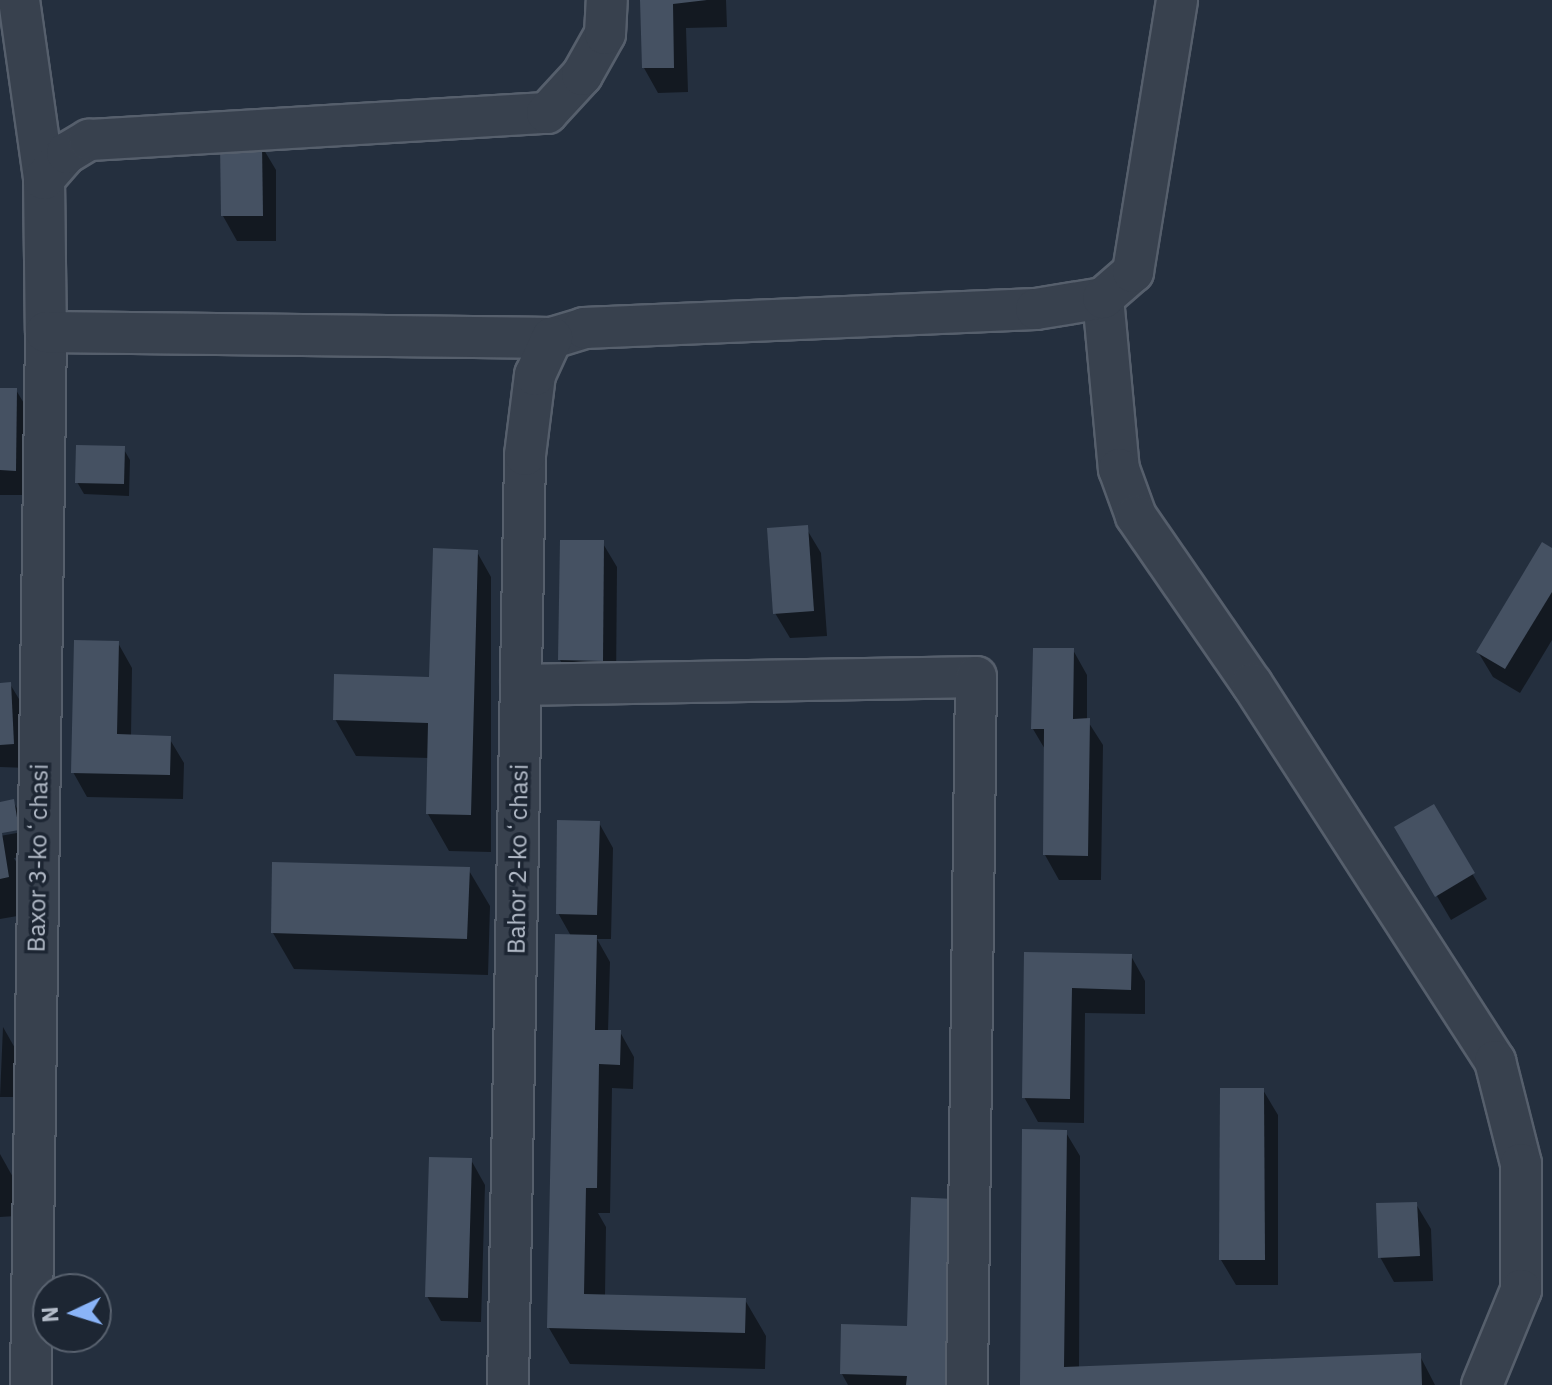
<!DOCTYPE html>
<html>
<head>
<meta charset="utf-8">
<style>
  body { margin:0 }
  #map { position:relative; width:1552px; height:1385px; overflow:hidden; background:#242f3e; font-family:"IBM Plex Sans",sans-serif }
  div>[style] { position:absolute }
  .shadow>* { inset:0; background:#0007 }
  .building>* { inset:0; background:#455162 }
  .roads { filter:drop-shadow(2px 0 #565f6c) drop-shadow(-2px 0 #565f6c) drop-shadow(0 2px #565f6c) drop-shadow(0 -2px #565f6c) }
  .street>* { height:40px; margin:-20px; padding:0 20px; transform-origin:20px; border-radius:20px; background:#38414e }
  span { translate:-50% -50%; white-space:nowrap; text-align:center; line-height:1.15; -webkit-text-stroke:7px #1d2633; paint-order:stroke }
  .street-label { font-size:24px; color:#b4bcc9 }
  .north { position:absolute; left:32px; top:1273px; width:80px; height:80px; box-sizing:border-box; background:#1d2633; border:2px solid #59626f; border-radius:50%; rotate:266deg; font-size:22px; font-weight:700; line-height:32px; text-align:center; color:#b4bcc9 }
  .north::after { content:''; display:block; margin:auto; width:28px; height:36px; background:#8ab4f8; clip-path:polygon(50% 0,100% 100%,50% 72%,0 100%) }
</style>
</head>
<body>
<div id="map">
  <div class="shadow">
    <i style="clip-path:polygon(642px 0,726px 0,727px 27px,686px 28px,688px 92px,658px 93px,644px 68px)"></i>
    <i style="clip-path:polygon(261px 145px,276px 170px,276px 241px,237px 241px,223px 216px)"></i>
    <i style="clip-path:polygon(0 390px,16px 390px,31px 415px,30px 495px,0 495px)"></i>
    <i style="clip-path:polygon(123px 448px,130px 460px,129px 496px,84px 494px,77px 482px)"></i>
    <i style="clip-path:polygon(806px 528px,821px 553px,827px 636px,790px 638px,775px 613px)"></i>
    <i style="clip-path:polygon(602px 542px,617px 567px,616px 685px,575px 685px,560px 660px)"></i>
    <i style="clip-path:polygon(1552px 550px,1552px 640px,1520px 693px,1493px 677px,1478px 652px)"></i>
    <i style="clip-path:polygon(477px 552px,491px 577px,491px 852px,449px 851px,428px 814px,429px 758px,356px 756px,335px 719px,431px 679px)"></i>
    <i style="clip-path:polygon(118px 643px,132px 668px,131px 737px,169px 738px,184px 763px,183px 799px,87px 797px,73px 772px)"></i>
    <i style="clip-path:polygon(1073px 650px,1087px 675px,1087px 720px,1103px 745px,1101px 880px,1059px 880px,1045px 855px,1046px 751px,1033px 729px)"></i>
    <i style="clip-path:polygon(10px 684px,25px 709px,28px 768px,0 767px,0 685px)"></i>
    <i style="clip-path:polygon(13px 801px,27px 827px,0 832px,0 804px)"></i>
    <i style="clip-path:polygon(1433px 807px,1487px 899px,1451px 920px,1397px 828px)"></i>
    <i style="clip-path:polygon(599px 823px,613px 848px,611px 939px,597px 939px,610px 962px,608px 1032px,620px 1032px,634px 1057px,633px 1089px,612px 1088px,610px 1213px,598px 1213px,606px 1227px,605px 1296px,745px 1300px,766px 1336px,765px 1369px,570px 1364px,549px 1328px,571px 936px,558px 913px)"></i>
    <i style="clip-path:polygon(28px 831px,32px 855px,14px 858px,22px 872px,29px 914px,0 919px,0 836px)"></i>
    <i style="clip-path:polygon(468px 869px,490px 906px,488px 975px,294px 969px,273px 933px)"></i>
    <i style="clip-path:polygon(1026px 954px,1131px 956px,1145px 981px,1145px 1014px,1085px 1013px,1084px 1123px,1038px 1122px,1024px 1097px)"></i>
    <i style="clip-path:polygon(3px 1027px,24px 1064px,25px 1097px,0 1097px)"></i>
    <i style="clip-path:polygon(1263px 1090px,1278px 1115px,1278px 1285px,1236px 1285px,1221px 1260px)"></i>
    <i style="clip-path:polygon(1065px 1131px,1080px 1156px,1079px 1369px,1420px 1356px,1435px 1385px,1023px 1385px)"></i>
    <i style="clip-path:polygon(0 1154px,14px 1179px,16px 1216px,0 1217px)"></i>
    <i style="clip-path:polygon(471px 1160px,485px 1185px,481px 1322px,441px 1321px,427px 1296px)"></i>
    <i style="clip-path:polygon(1416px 1204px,1431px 1229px,1433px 1281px,1394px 1282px,1380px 1257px)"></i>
    <i style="clip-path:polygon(972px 1366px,971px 1385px,848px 1385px,842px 1374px)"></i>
  </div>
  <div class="building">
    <i style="clip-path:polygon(640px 0,707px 0,673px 4px,674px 68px,642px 68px)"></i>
    <i style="clip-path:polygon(220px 143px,262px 143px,263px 216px,221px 216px)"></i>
    <i style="clip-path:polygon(0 388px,17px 388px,16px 471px,0 470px)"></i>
    <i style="clip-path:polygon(76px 445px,125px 446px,124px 484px,75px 483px)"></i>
    <i style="clip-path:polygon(808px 525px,814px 611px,773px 614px,767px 528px)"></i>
    <i style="clip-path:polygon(560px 540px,604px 540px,603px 661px,558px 660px)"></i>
    <i style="clip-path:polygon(1542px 542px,1552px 548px,1552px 592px,1505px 669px,1476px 652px)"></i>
    <i style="clip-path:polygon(433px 548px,478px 550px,471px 815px,426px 814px,428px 723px,333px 720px,334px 674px,429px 677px)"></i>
    <i style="clip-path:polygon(74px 640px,119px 641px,117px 734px,171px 736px,170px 775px,71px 773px)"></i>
    <i style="clip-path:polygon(1033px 648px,1074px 648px,1073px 719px,1090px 718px,1088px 856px,1043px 855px,1044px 729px,1031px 729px)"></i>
    <i style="clip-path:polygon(11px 682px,14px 744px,0 745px,0 683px)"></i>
    <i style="clip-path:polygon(14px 799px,19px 830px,2px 833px,9px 877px,0 879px,0 802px)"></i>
    <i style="clip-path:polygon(1434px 804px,1475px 873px,1435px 897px,1394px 827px)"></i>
    <i style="clip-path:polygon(557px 820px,600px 821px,597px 915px,556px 914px)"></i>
    <i style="clip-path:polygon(272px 862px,470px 867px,467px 939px,271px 933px)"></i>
    <i style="clip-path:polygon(555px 934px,597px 935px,595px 1030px,621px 1030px,620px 1065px,599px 1064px,597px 1188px,586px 1188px,584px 1294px,746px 1298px,745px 1333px,547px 1328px)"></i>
    <i style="clip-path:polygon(1024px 952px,1132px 954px,1131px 990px,1072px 988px,1070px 1099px,1022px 1098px)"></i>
    <i style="clip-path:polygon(1220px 1088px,1264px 1088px,1265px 1260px,1219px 1260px)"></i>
    <i style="clip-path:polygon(1022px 1129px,1067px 1130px,1064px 1367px,1421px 1353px,1422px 1385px,1020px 1385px)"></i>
    <i style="clip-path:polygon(429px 1157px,472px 1158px,468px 1298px,425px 1297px)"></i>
    <i style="clip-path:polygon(911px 1197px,955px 1199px,950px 1385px,906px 1385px,907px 1376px,840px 1374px,841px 1324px,907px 1326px)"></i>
    <i style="clip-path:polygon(1417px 1202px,1420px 1256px,1378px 1258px,1376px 1203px)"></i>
  </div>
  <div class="roads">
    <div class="street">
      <i style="left:19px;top:0;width:181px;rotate:82deg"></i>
      <i style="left:44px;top:179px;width:153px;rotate:89.3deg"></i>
      <i style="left:46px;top:332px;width:1053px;rotate:90.82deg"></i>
      <i style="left:44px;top:179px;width:35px;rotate:-49deg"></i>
      <i style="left:67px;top:153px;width:26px;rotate:-31deg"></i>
      <i style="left:89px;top:140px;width:459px;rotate:-3.4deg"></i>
      <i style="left:547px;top:113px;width:52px;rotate:-47.4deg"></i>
      <i style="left:582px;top:75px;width:47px;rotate:-60.7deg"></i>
      <i style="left:605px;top:34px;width:34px;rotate:-87deg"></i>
      <i style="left:1103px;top:298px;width:172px;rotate:84.7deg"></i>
      <i style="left:1119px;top:469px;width:50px;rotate:70.1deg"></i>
      <i style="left:1136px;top:516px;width:204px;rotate:55.4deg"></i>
      <i style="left:1252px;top:684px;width:449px;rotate:57.2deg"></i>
      <i style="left:1495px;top:1061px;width:106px;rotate:75.8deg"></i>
      <i style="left:1521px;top:1164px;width:126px;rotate:90deg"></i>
      <i style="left:1521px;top:1290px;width:103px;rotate:112.3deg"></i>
      <i style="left:46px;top:332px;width:506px;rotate:0.68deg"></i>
      <i style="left:552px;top:338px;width:34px;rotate:-17deg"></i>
      <i style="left:584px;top:328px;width:452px;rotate:-2.4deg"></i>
      <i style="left:1036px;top:309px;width:68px;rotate:-9.3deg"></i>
      <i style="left:1103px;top:298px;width:40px;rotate:-41deg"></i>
      <i style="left:1133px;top:272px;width:276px;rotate:-80.8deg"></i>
      <i style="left:521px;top:685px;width:455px;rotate:-1deg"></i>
      <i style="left:976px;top:677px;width:708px;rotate:90.73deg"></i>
      <i style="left:508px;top:1385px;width:930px;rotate:-88.95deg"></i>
      <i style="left:525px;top:455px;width:81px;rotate:-82.9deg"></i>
      <i style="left:535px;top:375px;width:41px;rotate:-65.3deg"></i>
    </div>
  </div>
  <div class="street-label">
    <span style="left:38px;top:858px;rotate:-89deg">Baxor 3-koʻchasi</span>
    <span style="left:518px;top:859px;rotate:-89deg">Bahor 2-koʻchasi</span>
  </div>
  <div class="north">N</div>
</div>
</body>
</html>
